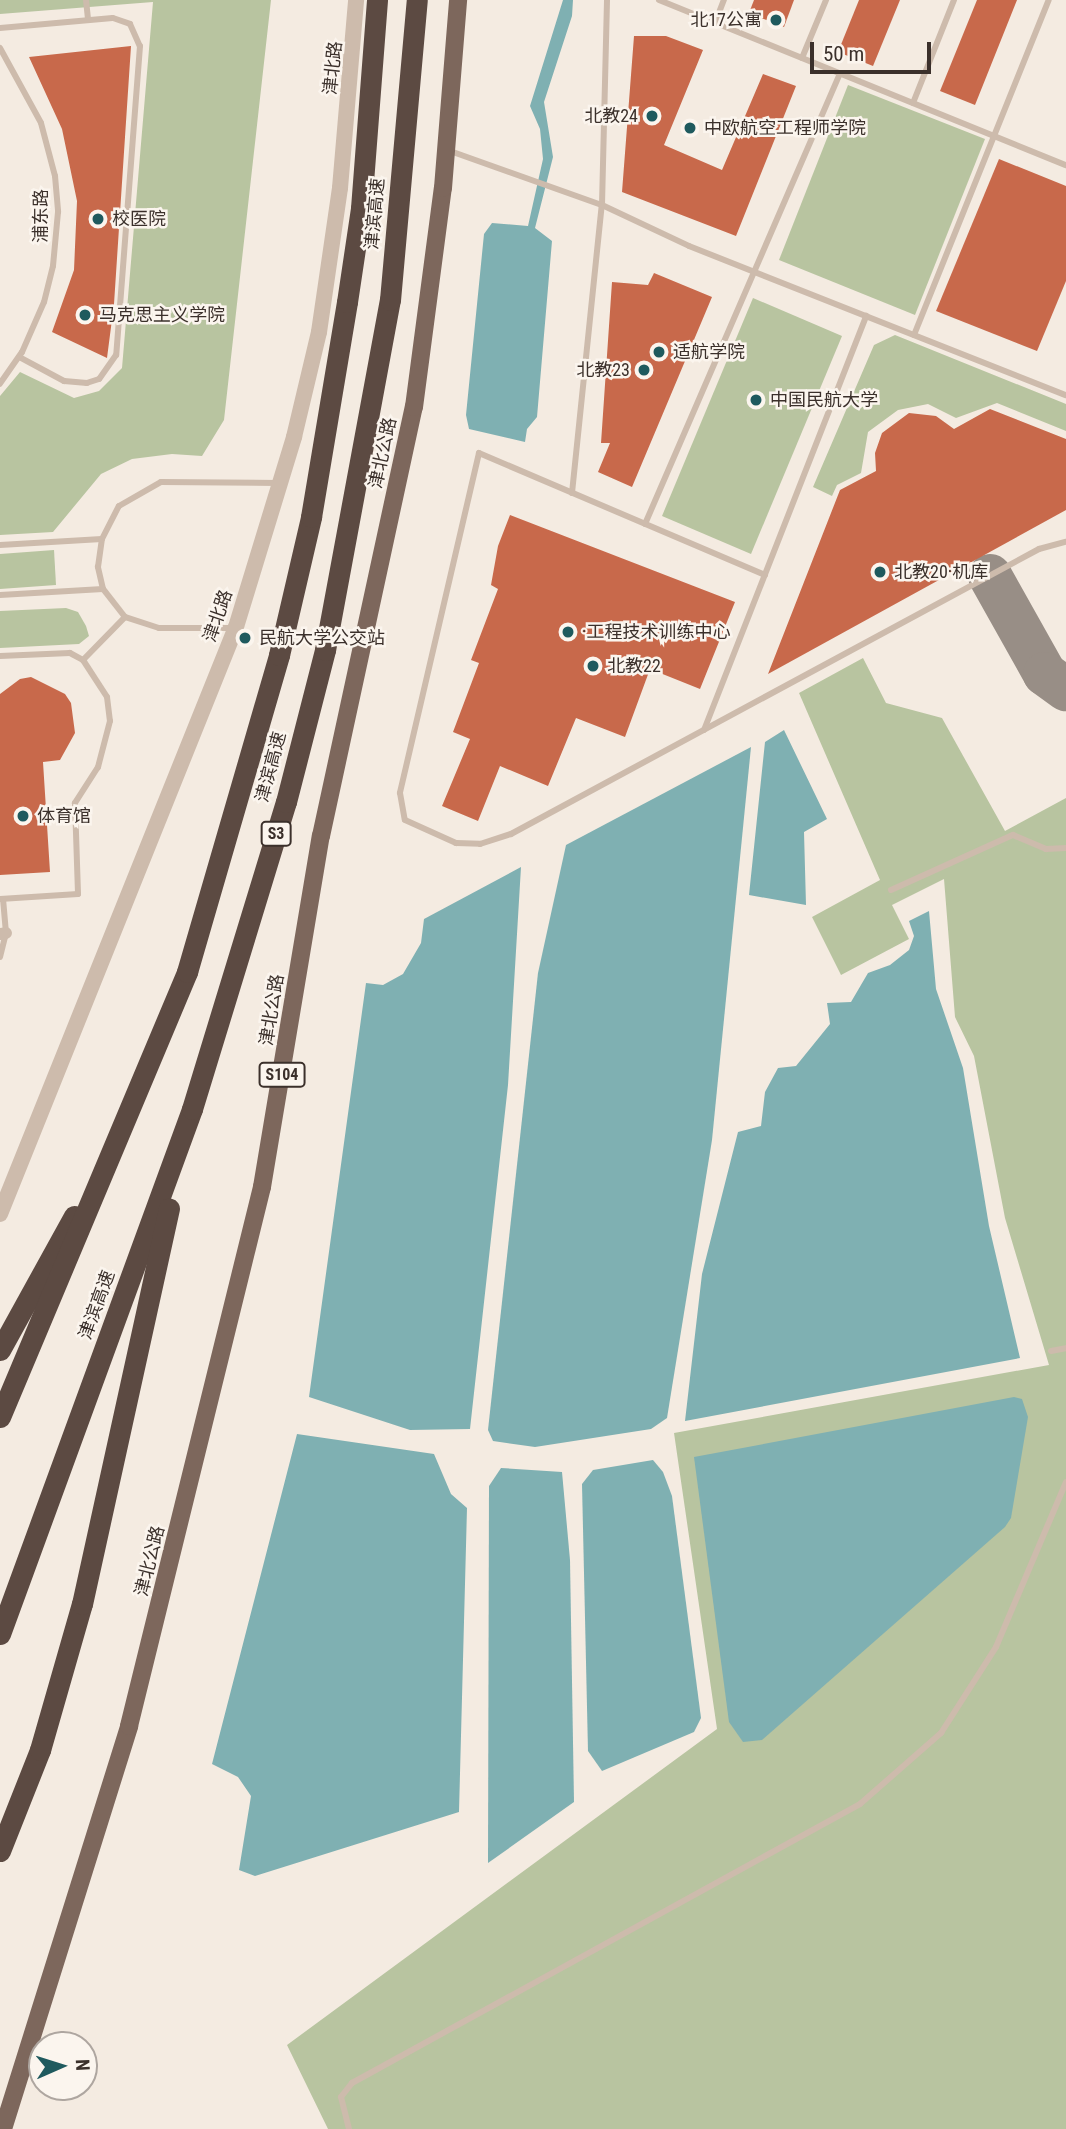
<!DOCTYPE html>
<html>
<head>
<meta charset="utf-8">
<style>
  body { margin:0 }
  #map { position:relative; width:1066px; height:2129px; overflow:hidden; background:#f4ebe1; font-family:"Roboto Condensed","Noto Sans SC",sans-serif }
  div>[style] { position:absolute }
  .green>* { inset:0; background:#b8c4a0 }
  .water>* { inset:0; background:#7fb0b2 }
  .taxiway>* { height:44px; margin:-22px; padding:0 22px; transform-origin:22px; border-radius:22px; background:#988e86 }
  .building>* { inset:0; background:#c8694b }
  .service>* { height:6px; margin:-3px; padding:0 3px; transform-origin:3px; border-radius:3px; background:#cdbbac }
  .minor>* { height:12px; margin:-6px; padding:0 6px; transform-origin:6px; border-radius:6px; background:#cdbbac }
  .tertiary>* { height:16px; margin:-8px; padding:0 8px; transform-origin:8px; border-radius:8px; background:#cdbbac }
  .primary>* { height:18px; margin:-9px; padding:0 9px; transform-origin:9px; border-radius:9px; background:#7d675c }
  .motorway>* { height:21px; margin:-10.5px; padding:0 10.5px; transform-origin:10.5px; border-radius:10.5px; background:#5c4a42 }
  .dots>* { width:19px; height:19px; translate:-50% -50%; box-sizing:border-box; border:4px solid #fbf5ee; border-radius:50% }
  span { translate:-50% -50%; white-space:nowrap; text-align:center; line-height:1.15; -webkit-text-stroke:5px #fbf5ee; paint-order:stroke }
  .shield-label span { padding:2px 5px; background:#fbf5ee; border:2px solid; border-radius:5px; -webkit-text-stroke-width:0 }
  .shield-label { font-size:16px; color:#3b302b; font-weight:700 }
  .poi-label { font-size:18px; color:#3b302b }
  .right { translate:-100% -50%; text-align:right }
  .left { translate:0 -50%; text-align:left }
  .street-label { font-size:18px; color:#3b302b }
  .north { position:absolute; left:28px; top:2031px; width:70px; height:70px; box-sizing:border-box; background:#fbf5ee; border:2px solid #aea6a0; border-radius:50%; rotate:87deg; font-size:19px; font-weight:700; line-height:28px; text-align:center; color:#3b302b }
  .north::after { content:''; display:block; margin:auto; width:24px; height:32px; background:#1f5a5e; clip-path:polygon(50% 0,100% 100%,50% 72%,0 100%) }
  .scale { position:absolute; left:810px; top:42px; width:121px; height:32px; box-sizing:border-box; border:4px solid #3b302b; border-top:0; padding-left:9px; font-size:21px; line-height:24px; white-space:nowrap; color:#3b302b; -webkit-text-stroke:5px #fbf5ee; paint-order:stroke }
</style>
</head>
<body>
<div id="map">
  <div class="green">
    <i style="clip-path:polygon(0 0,271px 0,224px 420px,202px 456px,172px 454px,132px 459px,101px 474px,53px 532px,0 535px,0 396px,20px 372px,74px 398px,99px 391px,122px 368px,153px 2px,0 14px)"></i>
    <i style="clip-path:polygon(848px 85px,985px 139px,915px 315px,779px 260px)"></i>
    <i style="clip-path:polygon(753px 298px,842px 336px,751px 554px,662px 516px)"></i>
    <i style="clip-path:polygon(895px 335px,1066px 404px,1066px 431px,997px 403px,956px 418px,928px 404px,898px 410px,868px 432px,861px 473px,837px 485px,832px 496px,813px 487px,874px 345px)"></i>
    <i style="clip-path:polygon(54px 550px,56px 585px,0 589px,0 554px)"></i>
    <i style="clip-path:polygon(66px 608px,78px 612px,86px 626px,89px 636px,79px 644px,0 648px,0 611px)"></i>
    <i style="clip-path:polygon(863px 658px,886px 703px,942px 718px,1005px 831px,1066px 798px,1066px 2129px,328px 2129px,287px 2045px,717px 1729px,674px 1433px,1049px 1365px,1005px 1218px,974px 1056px,955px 1017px,944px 879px,892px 905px,909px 939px,841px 975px,812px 917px,880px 880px,799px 693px)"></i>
  </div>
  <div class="water">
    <i style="clip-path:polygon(563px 0,573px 0,572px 16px,544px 102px,553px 157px,535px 228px,552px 241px,537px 417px,527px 429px,525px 442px,469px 429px,466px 415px,484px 234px,492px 223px,528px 226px,543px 159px,540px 129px,530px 106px)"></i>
    <i style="clip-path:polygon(784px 730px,827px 819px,804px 832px,806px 905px,749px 895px,765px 742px)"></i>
    <i style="clip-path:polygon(751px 747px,712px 1140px,667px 1418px,651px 1429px,535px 1447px,493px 1441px,488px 1430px,538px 973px,566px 845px)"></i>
    <i style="clip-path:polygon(521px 867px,508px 1085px,470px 1429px,410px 1430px,309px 1397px,366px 983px,383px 985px,403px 974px,421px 943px,424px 919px)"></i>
    <i style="clip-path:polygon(929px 911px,936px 989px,963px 1068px,989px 1226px,1020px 1358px,685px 1421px,702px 1274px,738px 1132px,761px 1126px,765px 1092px,778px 1068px,796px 1066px,830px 1024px,827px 1003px,851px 1002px,868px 973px,890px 965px,909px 950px,914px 936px,909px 921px)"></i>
    <i style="clip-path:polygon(1014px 1397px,1022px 1399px,1028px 1417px,1011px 1518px,1005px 1527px,762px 1740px,743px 1742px,729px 1722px,694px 1457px)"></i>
    <i style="clip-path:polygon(297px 1434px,434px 1454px,451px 1494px,467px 1508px,459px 1812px,255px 1876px,239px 1870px,251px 1796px,238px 1777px,212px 1764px)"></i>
    <i style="clip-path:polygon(653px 1460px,663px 1472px,672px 1496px,701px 1718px,694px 1732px,602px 1771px,588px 1751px,582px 1484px,593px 1470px)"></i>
    <i style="clip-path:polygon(501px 1468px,562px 1472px,570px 1560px,574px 1802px,488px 1863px,489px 1486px)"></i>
  </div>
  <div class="taxiway">
    <i style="left:990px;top:576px;width:112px;rotate:60.7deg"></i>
    <i style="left:1045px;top:674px;width:26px;rotate:36deg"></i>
  </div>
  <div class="building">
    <i style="clip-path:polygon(754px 0,794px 0,784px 27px,749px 13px)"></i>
    <i style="clip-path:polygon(859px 0,900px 0,873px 66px,838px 52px)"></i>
    <i style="clip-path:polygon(977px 0,1017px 0,975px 105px,940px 91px)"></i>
    <i style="clip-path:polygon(634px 36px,666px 36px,703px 50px,664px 145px,722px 170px,763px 74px,796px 86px,736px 236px,622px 192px)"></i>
    <i style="clip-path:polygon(131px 46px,114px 304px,107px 358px,52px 332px,74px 270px,77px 201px,62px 129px,29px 57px)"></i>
    <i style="clip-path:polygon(999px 159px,1066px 186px,1066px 281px,1037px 351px,936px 311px)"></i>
    <i style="clip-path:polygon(654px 273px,712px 297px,632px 487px,598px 472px,610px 443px,601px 443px,612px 282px,648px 285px)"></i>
    <i style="clip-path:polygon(990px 409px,1066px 439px,1066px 510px,768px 674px,840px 490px,876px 471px,875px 453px,882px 433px,909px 413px,936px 416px,954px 429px)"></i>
    <i style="clip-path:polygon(510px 515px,735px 602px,700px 689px,650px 669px,625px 737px,576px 718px,548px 786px,500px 766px,478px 821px,442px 806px,470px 739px,453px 732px,479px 663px,471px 660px,498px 589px,491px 585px,498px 546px)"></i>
    <i style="clip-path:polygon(31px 677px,65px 694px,71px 703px,75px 733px,60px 760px,43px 762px,50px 872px,0 875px,0 694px,20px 679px)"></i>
  </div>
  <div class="service">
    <i style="left:86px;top:0;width:18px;rotate:84deg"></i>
    <i style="left:659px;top:0;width:439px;rotate:22.1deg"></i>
    <i style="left:715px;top:23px;width:25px;rotate:-69deg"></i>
    <i style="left:0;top:28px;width:113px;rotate:-5.1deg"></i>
    <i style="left:113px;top:18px;width:18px;rotate:19deg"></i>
    <i style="left:130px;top:24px;width:24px;rotate:66deg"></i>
    <i style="left:140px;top:46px;width:310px;rotate:94.4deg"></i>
    <i style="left:116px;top:355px;width:29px;rotate:125deg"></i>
    <i style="left:99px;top:379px;width:13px;rotate:162deg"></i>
    <i style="left:87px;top:383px;width:23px;rotate:-175deg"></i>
    <i style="left:64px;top:381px;width:51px;rotate:-151.9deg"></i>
    <i style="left:0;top:48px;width:85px;rotate:61.3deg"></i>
    <i style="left:41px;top:123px;width:55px;rotate:75.2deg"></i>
    <i style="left:55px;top:176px;width:36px;rotate:85deg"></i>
    <i style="left:58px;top:212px;width:54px;rotate:95.3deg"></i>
    <i style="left:53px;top:266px;width:37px;rotate:104deg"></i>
    <i style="left:44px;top:302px;width:55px;rotate:113.7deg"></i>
    <i style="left:22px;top:352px;width:39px;rotate:125deg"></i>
    <i style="left:802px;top:58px;width:63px;rotate:-67.5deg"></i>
    <i style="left:913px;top:103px;width:111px;rotate:-68.3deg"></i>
    <i style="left:450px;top:151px;width:161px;rotate:19.6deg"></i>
    <i style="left:602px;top:205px;width:96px;rotate:25.2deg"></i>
    <i style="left:689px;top:246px;width:405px;rotate:21.6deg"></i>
    <i style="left:914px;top:335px;width:361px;rotate:-68.1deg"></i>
    <i style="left:572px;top:493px;width:290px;rotate:-84.1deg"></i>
    <i style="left:602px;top:205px;width:205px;rotate:-88.6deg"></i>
    <i style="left:645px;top:524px;width:491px;rotate:-66.6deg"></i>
    <i style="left:0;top:545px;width:102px;rotate:-3.4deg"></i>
    <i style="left:765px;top:575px;width:311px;rotate:-156.9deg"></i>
    <i style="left:479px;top:453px;width:349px;rotate:103.1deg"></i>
    <i style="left:400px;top:793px;width:27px;rotate:80deg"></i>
    <i style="left:405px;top:820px;width:56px;rotate:24.3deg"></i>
    <i style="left:456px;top:843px;width:24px;rotate:2deg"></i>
    <i style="left:480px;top:844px;width:33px;rotate:-18deg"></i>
    <i style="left:511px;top:834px;width:600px;rotate:-28.36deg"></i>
    <i style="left:1039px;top:549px;width:28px;rotate:-15deg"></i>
    <i style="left:0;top:595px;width:103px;rotate:-3.3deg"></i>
    <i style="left:234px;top:628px;width:75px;rotate:180deg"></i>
    <i style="left:159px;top:628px;width:36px;rotate:-162deg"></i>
    <i style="left:125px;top:617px;width:36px;rotate:-128deg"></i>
    <i style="left:103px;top:589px;width:23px;rotate:-103deg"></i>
    <i style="left:98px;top:567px;width:28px;rotate:-82deg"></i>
    <i style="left:102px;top:539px;width:37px;rotate:-63deg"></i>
    <i style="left:119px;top:506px;width:48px;rotate:-29.7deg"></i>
    <i style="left:161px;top:482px;width:118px;rotate:0.5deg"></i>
    <i style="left:0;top:656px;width:70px;rotate:-2.5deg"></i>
    <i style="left:70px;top:653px;width:15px;rotate:28deg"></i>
    <i style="left:83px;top:660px;width:44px;rotate:57deg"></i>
    <i style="left:107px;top:697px;width:24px;rotate:83deg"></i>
    <i style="left:110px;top:721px;width:48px;rotate:104.6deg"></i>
    <i style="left:98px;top:767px;width:43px;rotate:122.6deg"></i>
    <i style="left:75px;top:803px;width:91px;rotate:88.1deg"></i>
    <i style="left:78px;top:894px;width:78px;rotate:176.3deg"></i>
    <i style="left:83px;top:660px;width:60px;rotate:-45.7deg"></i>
    <i style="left:704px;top:730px;width:445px;rotate:-68.6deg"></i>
    <i style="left:891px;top:890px;width:134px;rotate:-24.3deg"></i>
    <i style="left:1013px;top:835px;width:36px;rotate:23deg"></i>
    <i style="left:1046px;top:849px;width:20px;rotate:-3deg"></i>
    <i style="left:0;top:957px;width:25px;rotate:-76deg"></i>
    <i style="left:6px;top:933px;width:34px;rotate:-95deg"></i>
    <i style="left:1051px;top:1351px;width:15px;rotate:-11deg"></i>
    <i style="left:349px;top:2129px;width:33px;rotate:-104deg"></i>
    <i style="left:341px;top:2097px;width:18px;rotate:-52deg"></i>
    <i style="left:352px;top:2083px;width:580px;rotate:-28.78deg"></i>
    <i style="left:860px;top:1804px;width:108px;rotate:-41.2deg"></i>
    <i style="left:941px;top:1733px;width:102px;rotate:-57.4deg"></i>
    <i style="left:996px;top:1647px;width:179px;rotate:-67deg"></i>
  </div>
  <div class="minor">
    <i style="left:0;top:934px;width:6px;rotate:-9deg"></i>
  </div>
  <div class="tertiary">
    <i style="left:0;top:1214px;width:633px;rotate:-68.1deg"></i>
    <i style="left:236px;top:627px;width:199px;rotate:-73deg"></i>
    <i style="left:294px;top:437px;width:108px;rotate:-76.6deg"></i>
    <i style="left:319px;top:332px;width:146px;rotate:-81.7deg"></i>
    <i style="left:340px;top:188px;width:189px;rotate:-85.1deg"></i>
  </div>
  <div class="primary">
    <i style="left:3px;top:2129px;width:422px;rotate:-72.6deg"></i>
    <i style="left:129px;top:1726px;width:555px;rotate:-76.14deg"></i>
    <i style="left:262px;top:1187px;width:356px;rotate:-80.5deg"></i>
    <i style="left:321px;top:836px;width:439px;rotate:-77.8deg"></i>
    <i style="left:414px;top:407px;width:221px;rotate:-82.5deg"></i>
    <i style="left:443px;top:188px;width:189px;rotate:-85.4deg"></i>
  </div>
  <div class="motorway">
    <i style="left:0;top:1350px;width:153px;rotate:-61.1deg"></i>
    <i style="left:0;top:1417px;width:483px;rotate:-67.2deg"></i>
    <i style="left:187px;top:972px;width:330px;rotate:-73.8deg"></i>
    <i style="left:279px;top:655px;width:142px;rotate:-76.9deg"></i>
    <i style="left:311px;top:517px;width:218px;rotate:-80.5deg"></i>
    <i style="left:347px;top:302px;width:95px;rotate:-81.5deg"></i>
    <i style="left:361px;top:208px;width:209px;rotate:-85.6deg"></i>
    <i style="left:0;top:1634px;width:559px;rotate:-69.91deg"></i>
    <i style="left:192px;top:1109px;width:321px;rotate:-73deg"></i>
    <i style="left:286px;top:802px;width:157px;rotate:-75.6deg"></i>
    <i style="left:325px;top:650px;width:356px;rotate:-79.5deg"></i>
    <i style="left:390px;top:300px;width:301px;rotate:-84.9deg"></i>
    <i style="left:0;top:1851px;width:109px;rotate:-68.4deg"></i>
    <i style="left:40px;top:1750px;width:152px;rotate:-74deg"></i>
    <i style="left:82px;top:1604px;width:405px;rotate:-77.6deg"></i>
  </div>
  <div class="dots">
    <i style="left:776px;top:20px;background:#1f5a5e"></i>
    <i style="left:652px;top:116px;background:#1f5a5e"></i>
    <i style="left:690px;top:128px;background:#1f5a5e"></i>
    <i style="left:98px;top:219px;background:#1f5a5e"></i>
    <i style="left:85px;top:315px;background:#1f5a5e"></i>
    <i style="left:659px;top:352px;background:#1f5a5e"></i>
    <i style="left:644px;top:370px;background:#1f5a5e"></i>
    <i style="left:756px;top:400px;background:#1f5a5e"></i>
    <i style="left:880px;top:572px;background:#1f5a5e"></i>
    <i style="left:568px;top:632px;background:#1f5a5e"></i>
    <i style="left:245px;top:638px;background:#1f5a5e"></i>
    <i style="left:593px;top:666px;background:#1f5a5e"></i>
    <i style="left:23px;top:816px;background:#1f5a5e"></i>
  </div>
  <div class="shield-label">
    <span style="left:276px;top:834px">S3</span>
    <span style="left:282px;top:1075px">S104</span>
  </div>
  <div class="poi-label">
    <span class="right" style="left:762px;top:20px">北17公寓</span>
    <span class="right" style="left:638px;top:116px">北教24</span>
    <span class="left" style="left:704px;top:128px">中欧航空工程师学院</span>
    <span class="left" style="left:112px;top:219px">校医院</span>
    <span class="left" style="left:99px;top:315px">马克思主义学院</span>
    <span class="left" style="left:673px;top:352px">适航学院</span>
    <span class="right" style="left:630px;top:370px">北教23</span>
    <span class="left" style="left:770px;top:400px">中国民航大学</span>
    <span class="left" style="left:894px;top:572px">北教20·机库</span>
    <span class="left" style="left:582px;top:632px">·工程技术训练中心</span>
    <span class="left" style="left:259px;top:638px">民航大学公交站</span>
    <span class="left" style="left:607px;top:666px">北教22</span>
    <span class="left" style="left:37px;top:816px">体育馆</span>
  </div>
  <div class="street-label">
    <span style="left:333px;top:68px;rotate:-84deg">津北路</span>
    <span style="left:375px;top:214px;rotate:-85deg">津滨高速</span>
    <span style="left:41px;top:216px;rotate:-90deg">浦东路</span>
    <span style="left:383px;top:453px;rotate:-78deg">津北公路</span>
    <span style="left:218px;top:616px;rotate:-71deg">津北路</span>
    <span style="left:271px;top:767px;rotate:-75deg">津滨高速</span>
    <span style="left:272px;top:1010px;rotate:-81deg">津北公路</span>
    <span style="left:97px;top:1305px;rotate:-70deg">津滨高速</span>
    <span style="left:150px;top:1561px;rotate:-76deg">津北公路</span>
  </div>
  <div class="north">N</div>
  <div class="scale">50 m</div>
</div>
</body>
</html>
